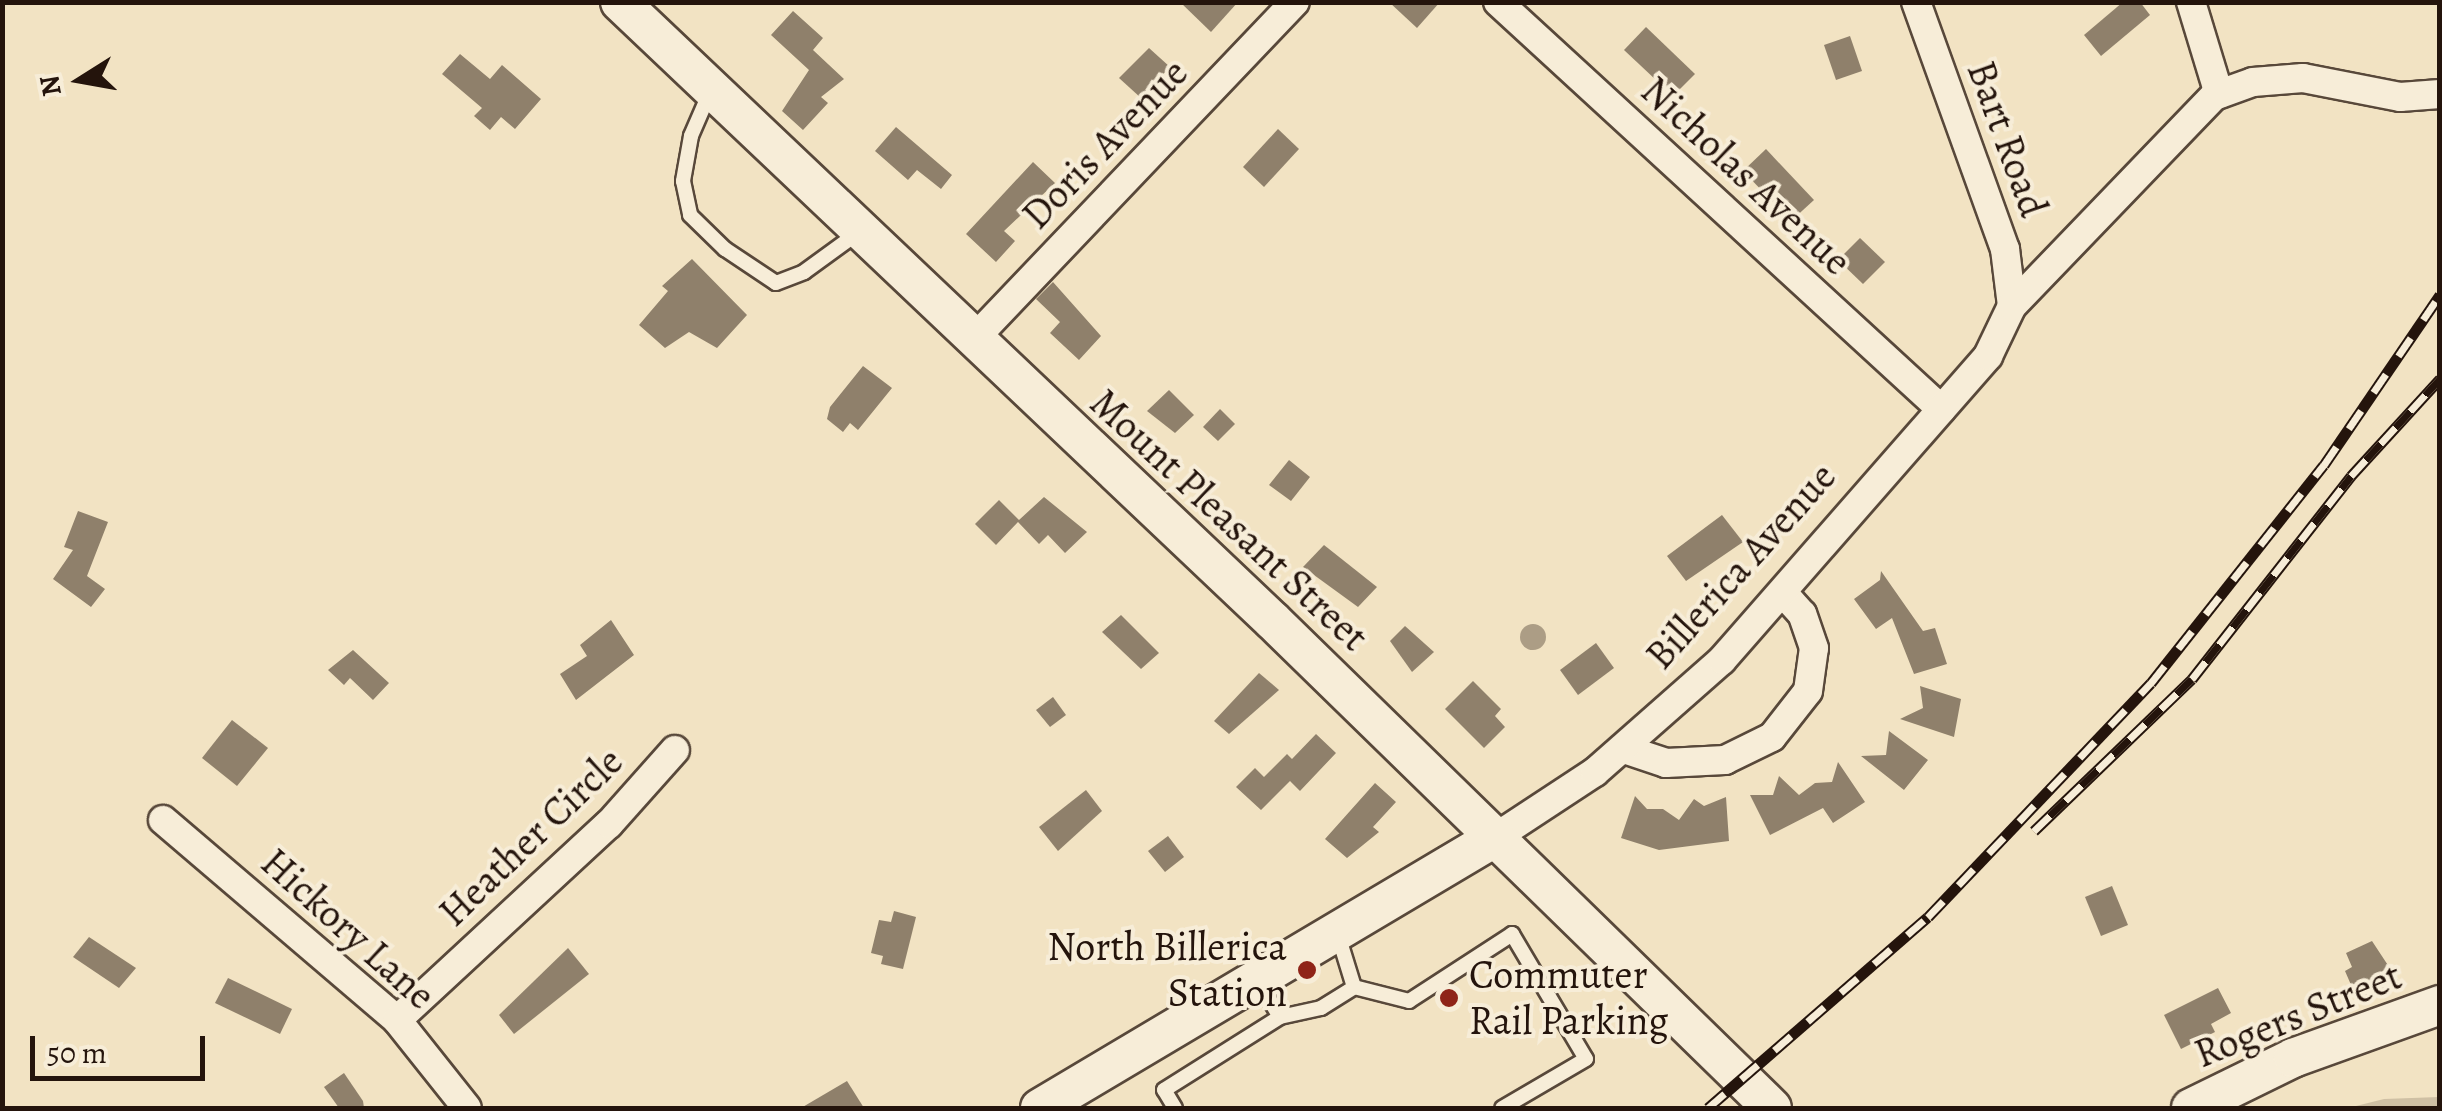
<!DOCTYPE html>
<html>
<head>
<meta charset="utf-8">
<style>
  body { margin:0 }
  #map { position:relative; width:2442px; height:1111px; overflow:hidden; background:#f2e3c3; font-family:Alegreya,serif }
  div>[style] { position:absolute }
  .green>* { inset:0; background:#cfc0a4 }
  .water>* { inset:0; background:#ac9d85 }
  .round { border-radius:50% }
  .building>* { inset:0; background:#8f806b }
  .roads { filter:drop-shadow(2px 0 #58483a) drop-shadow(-2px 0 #58483a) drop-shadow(0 2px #58483a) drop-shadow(0 -2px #58483a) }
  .lane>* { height:14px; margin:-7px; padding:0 7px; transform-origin:7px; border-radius:7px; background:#f7edd8 }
  .street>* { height:28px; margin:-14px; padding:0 14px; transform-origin:14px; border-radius:14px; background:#f7edd8 }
  .secondary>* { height:38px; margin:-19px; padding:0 19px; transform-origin:19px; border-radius:19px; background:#f7edd8 }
  .rail>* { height:11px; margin-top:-5.5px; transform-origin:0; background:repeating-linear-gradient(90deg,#f7edd8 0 22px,#24140c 0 44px); box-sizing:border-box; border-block:2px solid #24140c }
  .dots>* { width:28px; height:28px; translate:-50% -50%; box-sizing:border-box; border:5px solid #f7edd8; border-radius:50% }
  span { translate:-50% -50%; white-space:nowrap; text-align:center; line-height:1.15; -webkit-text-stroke:8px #f7edd8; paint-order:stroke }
  .street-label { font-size:40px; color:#24140c }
  .poi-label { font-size:40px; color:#24140c }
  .right { translate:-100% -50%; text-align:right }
  .left { translate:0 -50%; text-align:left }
  .frame { position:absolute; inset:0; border:5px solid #24140c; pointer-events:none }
  .north { position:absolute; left:30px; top:30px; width:100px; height:100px; -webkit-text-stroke:8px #f7edd8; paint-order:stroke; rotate:259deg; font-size:28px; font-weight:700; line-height:40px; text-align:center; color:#24140c }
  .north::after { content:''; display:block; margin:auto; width:35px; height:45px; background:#24140c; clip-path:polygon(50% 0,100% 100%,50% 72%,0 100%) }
  .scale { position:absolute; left:30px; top:1036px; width:175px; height:45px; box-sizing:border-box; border:5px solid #24140c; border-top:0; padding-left:12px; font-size:30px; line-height:35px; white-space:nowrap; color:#24140c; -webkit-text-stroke:8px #f7edd8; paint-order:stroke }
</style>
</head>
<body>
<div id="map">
  <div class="green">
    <i style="clip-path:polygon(2439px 1097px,2439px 1108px,2348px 1108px,2384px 1099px)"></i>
  </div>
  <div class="water">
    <i class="round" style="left:1520px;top:624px;width:26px;height:26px"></i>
  </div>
  <div class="building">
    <i style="clip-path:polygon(1180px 2px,1238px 2px,1211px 32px)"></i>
    <i style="clip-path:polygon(1389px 2px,1440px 2px,1417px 28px)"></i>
    <i style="clip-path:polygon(2123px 2px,2140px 2px,2150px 15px,2101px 56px,2084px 35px)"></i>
    <i style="clip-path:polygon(793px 11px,823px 38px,813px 50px,844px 79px,821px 97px,828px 103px,803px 130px,782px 111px,809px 70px,771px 35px)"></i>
    <i style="clip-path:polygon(1646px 27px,1695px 74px,1673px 96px,1624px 50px)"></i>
    <i style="clip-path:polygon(1850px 36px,1862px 71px,1836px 80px,1824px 45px)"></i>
    <i style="clip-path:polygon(1149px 48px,1170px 67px,1141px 98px,1119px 78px)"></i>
    <i style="clip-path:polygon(460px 54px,490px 79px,502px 65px,541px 99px,515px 129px,501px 117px,490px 130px,474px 116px,482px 108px,442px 74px)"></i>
    <i style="clip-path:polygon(896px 127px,952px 175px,941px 189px,917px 170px,908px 180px,875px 151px)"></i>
    <i style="clip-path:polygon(1278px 129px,1299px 149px,1264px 187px,1243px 167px)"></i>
    <i style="clip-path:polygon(1766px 149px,1814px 200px,1791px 221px,1743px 171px)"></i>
    <i style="clip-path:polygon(1033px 162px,1055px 183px,1004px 231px,1015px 241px,996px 262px,966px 234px)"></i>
    <i style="clip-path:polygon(1860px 238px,1885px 262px,1863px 284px,1838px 260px)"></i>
    <i style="clip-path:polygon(692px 259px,747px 315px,717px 348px,689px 332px,665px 348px,639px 325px,668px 291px,662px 286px)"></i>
    <i style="clip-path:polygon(1053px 282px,1101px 336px,1079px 360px,1050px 333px,1060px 322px,1036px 299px)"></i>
    <i style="clip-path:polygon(863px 366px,892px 388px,858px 430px,850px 423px,843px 432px,827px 419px,830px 407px)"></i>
    <i style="clip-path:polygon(1169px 390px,1194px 415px,1175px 433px,1147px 411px)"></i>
    <i style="clip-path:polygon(1220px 409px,1235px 424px,1218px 441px,1203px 427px)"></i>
    <i style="clip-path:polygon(1289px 460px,1310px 477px,1291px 501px,1269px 485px)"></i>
    <i style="clip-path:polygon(1044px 497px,1087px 532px,1065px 553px,1048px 535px,1039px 544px,1018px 522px,996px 545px,975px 524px,999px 500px,1019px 520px)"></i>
    <i style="clip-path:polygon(78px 511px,108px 522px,87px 576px,105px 589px,91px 607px,53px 579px,73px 550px,64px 547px)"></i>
    <i style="clip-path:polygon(1722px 515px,1743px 542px,1686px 581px,1667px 556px)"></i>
    <i style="clip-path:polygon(1324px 545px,1377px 587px,1358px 607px,1303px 567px)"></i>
    <i style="clip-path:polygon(1881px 571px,1923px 631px,1935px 628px,1947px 664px,1914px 674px,1892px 618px,1876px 629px,1854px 599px,1880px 580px)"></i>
    <i style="clip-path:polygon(1121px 615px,1159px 653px,1141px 669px,1102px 632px)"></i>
    <i style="clip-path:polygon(611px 620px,634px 655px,576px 700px,560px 674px,587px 656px,580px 645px)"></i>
    <i style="clip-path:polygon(1405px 626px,1434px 652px,1412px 672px,1390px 641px)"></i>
    <i style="clip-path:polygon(1596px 643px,1614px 668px,1578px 695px,1560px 670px)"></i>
    <i style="clip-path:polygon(353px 650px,389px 683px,373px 700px,350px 678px,344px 685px,328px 670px)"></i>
    <i style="clip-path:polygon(1259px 673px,1279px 690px,1229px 734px,1214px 721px)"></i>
    <i style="clip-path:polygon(1473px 681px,1501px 709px,1495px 716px,1505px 727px,1484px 748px,1445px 709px)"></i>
    <i style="clip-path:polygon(1920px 686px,1961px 699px,1954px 737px,1900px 719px,1923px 708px)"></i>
    <i style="clip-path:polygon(1053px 697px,1066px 715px,1050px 727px,1036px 710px)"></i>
    <i style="clip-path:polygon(232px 720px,268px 748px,237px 786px,202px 758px)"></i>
    <i style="clip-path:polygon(1889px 731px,1928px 760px,1904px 790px,1861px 756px,1886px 755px)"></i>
    <i style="clip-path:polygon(1316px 734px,1336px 753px,1300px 791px,1290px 781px,1261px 810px,1236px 787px,1255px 768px,1264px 777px,1287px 754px,1292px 759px)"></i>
    <i style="clip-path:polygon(1838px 762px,1865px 802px,1833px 823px,1823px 808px,1770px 835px,1750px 795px,1773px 795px,1779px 776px,1799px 795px,1815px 783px,1832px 782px)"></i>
    <i style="clip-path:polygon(1375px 783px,1396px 802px,1373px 827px,1379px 832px,1347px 858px,1325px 839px)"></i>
    <i style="clip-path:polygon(1086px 790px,1102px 811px,1058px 851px,1039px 827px)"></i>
    <i style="clip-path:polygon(1635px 796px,1647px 809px,1663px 809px,1679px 820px,1694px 799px,1704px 806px,1726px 797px,1729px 841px,1659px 850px,1621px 838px)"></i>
    <i style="clip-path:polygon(1168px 836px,1184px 857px,1165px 872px,1148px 851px)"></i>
    <i style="clip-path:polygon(2112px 886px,2128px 925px,2101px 936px,2085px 897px)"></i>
    <i style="clip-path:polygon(894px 911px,916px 917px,903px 969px,881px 964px,883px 956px,871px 953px,879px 920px,891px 922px)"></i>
    <i style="clip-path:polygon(89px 937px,136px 968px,119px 988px,73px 957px)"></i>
    <i style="clip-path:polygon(2372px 941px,2399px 982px,2358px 1001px,2345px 971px,2352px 967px,2346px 953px)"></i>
    <i style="clip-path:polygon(568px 948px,589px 974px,514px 1034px,499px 1015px)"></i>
    <i style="clip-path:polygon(228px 978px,292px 1009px,280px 1034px,215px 1003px)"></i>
    <i style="clip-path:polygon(2218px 988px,2231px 1013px,2211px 1024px,2215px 1032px,2181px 1049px,2164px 1015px)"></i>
    <i style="clip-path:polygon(344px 1073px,363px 1101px,364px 1108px,339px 1108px,324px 1087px)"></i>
    <i style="clip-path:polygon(847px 1081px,864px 1108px,801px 1108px)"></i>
  </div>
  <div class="roads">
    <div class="lane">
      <i style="left:710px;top:92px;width:48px;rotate:113.4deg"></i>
      <i style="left:691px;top:136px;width:46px;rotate:100.1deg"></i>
      <i style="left:683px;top:181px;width:35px;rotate:78deg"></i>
      <i style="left:690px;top:215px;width:49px;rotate:44.2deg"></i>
      <i style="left:725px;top:249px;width:61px;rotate:33.7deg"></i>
      <i style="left:776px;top:283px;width:30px;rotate:-21deg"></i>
      <i style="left:804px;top:272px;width:68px;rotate:-36deg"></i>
      <i style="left:1338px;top:935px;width:54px;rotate:72.9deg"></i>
      <i style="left:1257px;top:979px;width:44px;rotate:58.8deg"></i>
      <i style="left:1175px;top:1108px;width:21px;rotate:-121deg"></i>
      <i style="left:1164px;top:1090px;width:137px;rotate:-32.2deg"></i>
      <i style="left:1280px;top:1017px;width:42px;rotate:-12.4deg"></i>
      <i style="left:1321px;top:1008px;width:39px;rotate:-32deg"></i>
      <i style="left:1354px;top:987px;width:57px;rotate:14.3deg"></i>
      <i style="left:1409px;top:1001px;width:123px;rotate:-33deg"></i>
      <i style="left:1512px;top:934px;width:145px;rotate:59.4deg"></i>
      <i style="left:1586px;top:1059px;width:97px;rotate:149.7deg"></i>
    </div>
    <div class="street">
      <i style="left:1498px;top:2px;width:602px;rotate:42.57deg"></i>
      <i style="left:1916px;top:2px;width:263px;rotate:70.2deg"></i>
      <i style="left:2005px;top:249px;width:57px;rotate:83deg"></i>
      <i style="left:2191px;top:2px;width:96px;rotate:73.1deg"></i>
      <i style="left:972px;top:341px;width:468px;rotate:-46.4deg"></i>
      <i style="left:1624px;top:749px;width:44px;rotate:18.4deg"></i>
      <i style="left:1666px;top:763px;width:59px;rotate:-2.9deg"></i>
      <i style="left:1725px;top:760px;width:52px;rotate:-26.1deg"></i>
      <i style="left:1772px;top:737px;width:58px;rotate:-52deg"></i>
      <i style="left:1808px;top:691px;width:43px;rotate:-82.1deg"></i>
      <i style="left:1814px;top:648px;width:36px;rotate:-109deg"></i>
      <i style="left:1802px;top:614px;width:27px;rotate:-132deg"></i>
      <i style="left:163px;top:820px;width:308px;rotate:40.5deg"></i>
      <i style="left:397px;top:1020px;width:112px;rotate:51.5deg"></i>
      <i style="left:1496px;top:837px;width:118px;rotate:-33.3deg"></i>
      <i style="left:1595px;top:772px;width:169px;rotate:-41.4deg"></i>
      <i style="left:1722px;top:660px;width:404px;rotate:-48.8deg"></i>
      <i style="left:1988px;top:356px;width:55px;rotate:-64.4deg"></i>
      <i style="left:2012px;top:306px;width:291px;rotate:-46.1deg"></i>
      <i style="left:2214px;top:96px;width:41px;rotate:-19.7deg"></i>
      <i style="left:2253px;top:82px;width:50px;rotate:-4.6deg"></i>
      <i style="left:2303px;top:78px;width:99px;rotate:11.1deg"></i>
      <i style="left:2400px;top:97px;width:40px;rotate:-4.3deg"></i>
      <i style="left:397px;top:1020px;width:289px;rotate:-42.8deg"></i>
      <i style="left:609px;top:824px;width:99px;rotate:-48.3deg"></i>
    </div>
    <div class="secondary">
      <i style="left:620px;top:2px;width:900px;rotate:43.47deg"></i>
      <i style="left:1273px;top:621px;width:697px;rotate:44.3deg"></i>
      <i style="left:1040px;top:1108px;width:530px;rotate:-30.72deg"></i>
      <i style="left:2191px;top:1108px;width:114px;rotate:-26.1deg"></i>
      <i style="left:2293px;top:1058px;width:156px;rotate:-19.8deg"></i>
    </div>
  </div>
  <div class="rail">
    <i style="left:2034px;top:831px;width:219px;rotate:-43.9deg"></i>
    <i style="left:2192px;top:679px;width:258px;rotate:-51.9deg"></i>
    <i style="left:2351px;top:476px;width:132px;rotate:-47.5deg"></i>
    <i style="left:1708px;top:1108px;width:291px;rotate:-41deg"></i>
    <i style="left:1928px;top:917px;width:323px;rotate:-46.4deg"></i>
    <i style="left:2151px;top:683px;width:278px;rotate:-51.6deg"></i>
    <i style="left:2324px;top:465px;width:206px;rotate:-55.7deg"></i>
  </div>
  <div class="dots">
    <i style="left:1307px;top:970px;background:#8f2418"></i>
    <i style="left:1449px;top:998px;background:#8f2418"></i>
  </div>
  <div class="street-label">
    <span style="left:2007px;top:139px;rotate:70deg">Bart Road</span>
    <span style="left:1105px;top:144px;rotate:-46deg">Doris Avenue</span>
    <span style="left:1746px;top:176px;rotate:43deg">Nicholas Avenue</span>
    <span style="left:1229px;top:520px;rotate:43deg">Mount Pleasant Street</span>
    <span style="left:1741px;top:566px;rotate:-48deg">Billerica Avenue</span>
    <span style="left:531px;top:837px;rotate:-44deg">Heather Circle</span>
    <span style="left:348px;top:929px;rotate:42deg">Hickory Lane</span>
    <span style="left:2298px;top:1015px;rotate:-22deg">Rogers Street</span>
  </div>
  <div class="poi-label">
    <span class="right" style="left:1287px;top:970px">North Billerica<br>Station</span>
    <span class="left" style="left:1469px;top:998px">Commuter<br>Rail Parking</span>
  </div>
  <div class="frame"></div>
  <div class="north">N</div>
  <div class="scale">50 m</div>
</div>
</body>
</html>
